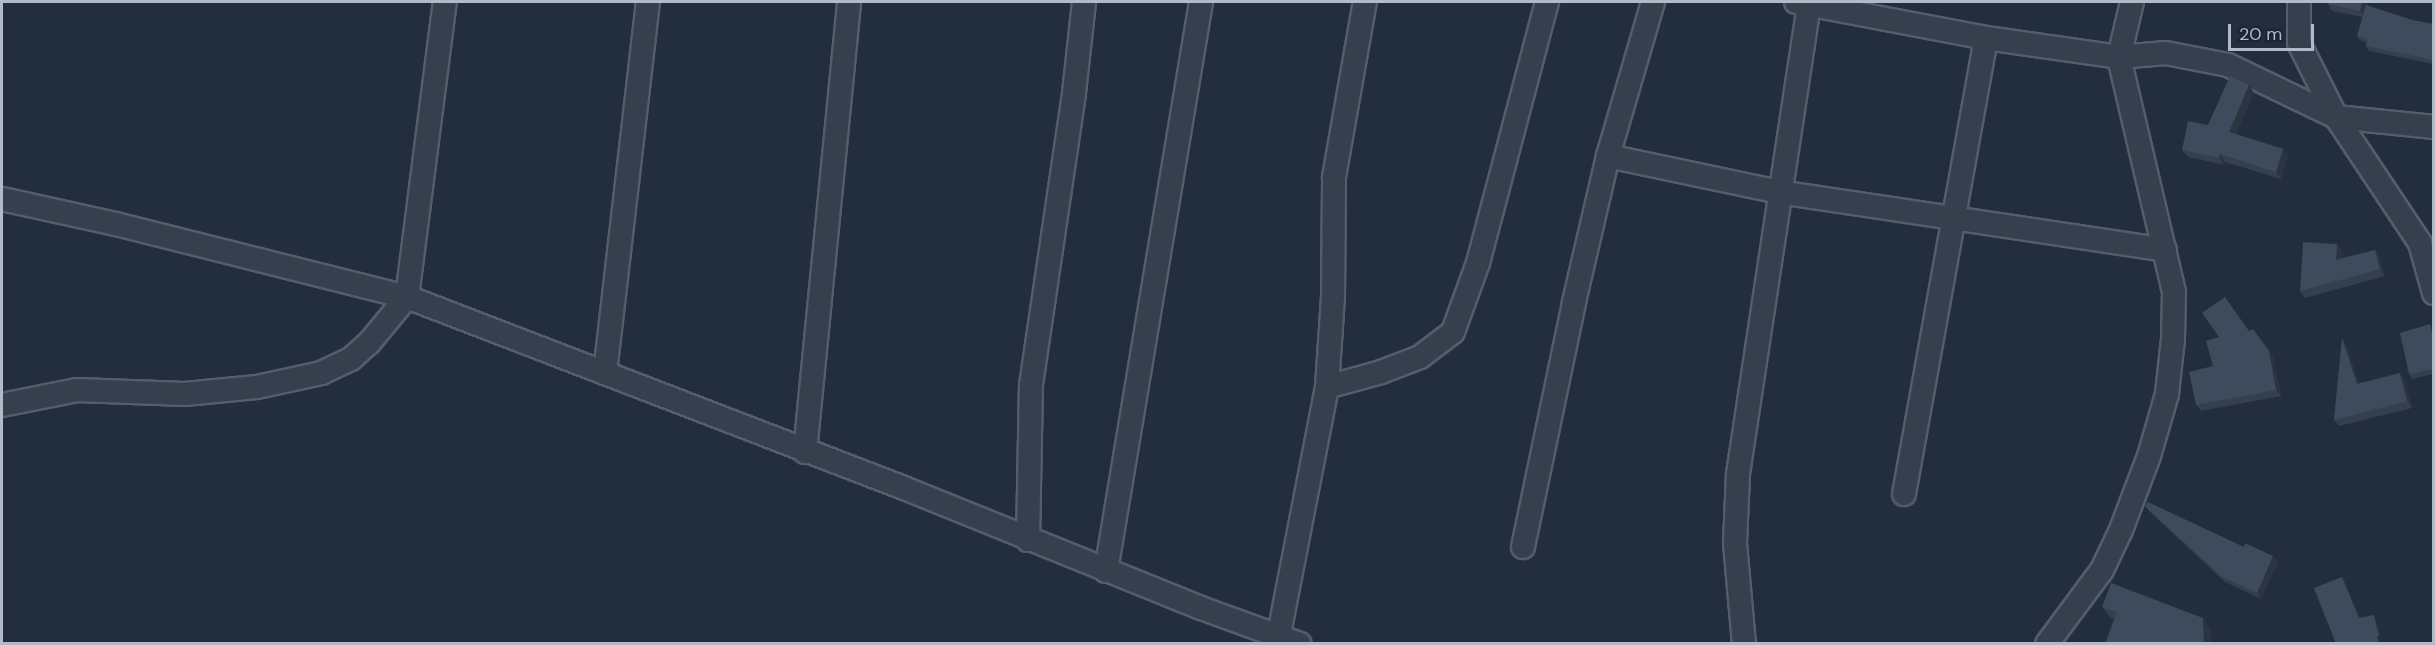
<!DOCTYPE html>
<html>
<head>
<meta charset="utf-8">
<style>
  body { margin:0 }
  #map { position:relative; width:2435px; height:645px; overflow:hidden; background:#222d3d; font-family:"DM Sans",sans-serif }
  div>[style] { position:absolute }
  .roads { filter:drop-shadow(2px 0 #545d6b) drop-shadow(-2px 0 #545d6b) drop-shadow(0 2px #545d6b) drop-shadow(0 -2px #545d6b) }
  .minor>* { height:22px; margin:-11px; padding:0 11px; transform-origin:11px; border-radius:11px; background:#363f4d }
  .wall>* { inset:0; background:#35404f }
  .shaded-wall>* { inset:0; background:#2b3440 }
  .building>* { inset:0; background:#3e4b5c }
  span { translate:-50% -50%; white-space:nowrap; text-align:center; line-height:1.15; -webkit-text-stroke:4.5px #1b2432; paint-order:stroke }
  .frame { position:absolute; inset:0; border:3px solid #b1bac8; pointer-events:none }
  .scale { position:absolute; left:2228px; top:24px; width:86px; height:27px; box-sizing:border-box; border:3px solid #b1bac8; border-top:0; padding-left:8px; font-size:18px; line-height:21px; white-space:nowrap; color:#b1bac8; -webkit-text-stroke:4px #1b2432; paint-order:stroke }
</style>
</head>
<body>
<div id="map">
  <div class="roads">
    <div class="minor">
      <i style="left:1796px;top:2px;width:193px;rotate:10.7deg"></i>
      <i style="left:1986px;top:38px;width:134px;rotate:8.1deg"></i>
      <i style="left:2119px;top:57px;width:47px;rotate:-4.9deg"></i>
      <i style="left:2166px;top:53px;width:63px;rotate:11deg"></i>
      <i style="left:2228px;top:65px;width:120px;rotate:25.7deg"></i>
      <i style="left:2336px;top:117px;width:99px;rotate:5.8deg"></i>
      <i style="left:2299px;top:2px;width:41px;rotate:90deg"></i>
      <i style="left:2299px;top:43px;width:83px;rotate:63.4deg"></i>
      <i style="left:2336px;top:117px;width:151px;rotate:56.3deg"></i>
      <i style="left:2420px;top:243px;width:52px;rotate:74.4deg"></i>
      <i style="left:1608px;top:156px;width:175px;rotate:11.9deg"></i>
      <i style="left:1779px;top:192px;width:390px;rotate:8.5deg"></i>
      <i style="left:2px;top:199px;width:117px;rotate:12.4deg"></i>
      <i style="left:116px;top:224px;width:300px;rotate:14.1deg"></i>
      <i style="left:407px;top:297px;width:532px;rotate:21.02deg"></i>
      <i style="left:904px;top:488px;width:320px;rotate:22deg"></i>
      <i style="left:1201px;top:608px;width:105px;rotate:20deg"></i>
      <i style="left:605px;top:373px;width:373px;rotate:-83.4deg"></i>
      <i style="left:1327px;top:387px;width:56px;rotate:-15.5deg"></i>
      <i style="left:1381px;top:372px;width:42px;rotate:-21deg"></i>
      <i style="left:1420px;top:357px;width:41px;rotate:-37.1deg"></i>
      <i style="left:1453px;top:332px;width:73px;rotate:-70.1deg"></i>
      <i style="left:1478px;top:263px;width:270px;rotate:-75.2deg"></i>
      <i style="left:2px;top:405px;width:76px;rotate:-11.3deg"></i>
      <i style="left:77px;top:390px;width:108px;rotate:2.1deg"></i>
      <i style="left:185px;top:394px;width:72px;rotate:-5.6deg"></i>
      <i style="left:257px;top:387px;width:66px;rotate:-12.3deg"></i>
      <i style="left:321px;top:373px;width:33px;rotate:-25deg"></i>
      <i style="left:351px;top:359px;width:24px;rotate:-42deg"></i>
      <i style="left:369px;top:343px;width:60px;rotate:-50.4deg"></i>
      <i style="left:407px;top:297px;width:297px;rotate:-82.7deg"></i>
      <i style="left:805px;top:452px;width:452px;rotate:-84.4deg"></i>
      <i style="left:1904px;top:494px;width:463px;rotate:-79.8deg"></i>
      <i style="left:1028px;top:540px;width:155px;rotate:-88.9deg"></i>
      <i style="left:1031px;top:385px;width:295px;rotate:-81.6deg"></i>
      <i style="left:1074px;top:93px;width:92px;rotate:-83.7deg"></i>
      <i style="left:1523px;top:547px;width:250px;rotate:-78.2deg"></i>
      <i style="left:1574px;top:302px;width:150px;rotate:-76.9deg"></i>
      <i style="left:1608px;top:156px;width:160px;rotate:-73.7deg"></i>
      <i style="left:1106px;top:571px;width:577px;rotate:-80.52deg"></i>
      <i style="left:1279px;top:634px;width:252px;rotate:-79deg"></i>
      <i style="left:1327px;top:387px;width:90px;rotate:-86.2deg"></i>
      <i style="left:1333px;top:297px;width:120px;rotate:-89.5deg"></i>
      <i style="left:1334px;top:177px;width:178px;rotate:-80deg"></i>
      <i style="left:1744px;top:644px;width:101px;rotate:-95.1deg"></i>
      <i style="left:1735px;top:543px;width:69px;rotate:-87.5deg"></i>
      <i style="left:1738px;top:474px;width:477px;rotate:-81.4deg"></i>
      <i style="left:2047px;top:644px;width:92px;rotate:-53.4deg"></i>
      <i style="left:2102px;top:570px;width:44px;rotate:-64.6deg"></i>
      <i style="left:2121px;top:530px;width:79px;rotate:-69.3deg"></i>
      <i style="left:2149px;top:456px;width:65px;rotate:-73.8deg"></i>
      <i style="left:2167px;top:394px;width:55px;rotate:-83.8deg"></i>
      <i style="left:2173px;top:339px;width:47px;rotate:-88.8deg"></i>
      <i style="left:2174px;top:292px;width:241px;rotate:-103.2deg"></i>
      <i style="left:2119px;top:57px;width:57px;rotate:-76.7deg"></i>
    </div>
  </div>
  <div class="wall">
    <i style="clip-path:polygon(2328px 4px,2367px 6px,2412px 20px,2433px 24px,2433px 64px,2369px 51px,2366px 46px,2367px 43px,2360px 40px,2357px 36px,2363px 17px,2332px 11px)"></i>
    <i style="clip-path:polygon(2254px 93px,2236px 134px,2283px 149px,2288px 156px,2281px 179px,2225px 162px,2224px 165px,2188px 157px,2182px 150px,2208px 125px)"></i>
    <i style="clip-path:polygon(2337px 244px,2342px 251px,2341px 258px,2375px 250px,2380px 257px,2385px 276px,2305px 298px,2300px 291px)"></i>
    <i style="clip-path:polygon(2430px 324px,2433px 331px,2433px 374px,2412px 379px,2409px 374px)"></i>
    <i style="clip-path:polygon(2249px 331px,2273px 357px,2281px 396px,2201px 411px,2196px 405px,2213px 366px)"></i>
    <i style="clip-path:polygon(2342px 338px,2346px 344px,2359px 383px,2404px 379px,2412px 408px,2339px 426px,2334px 420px)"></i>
    <i style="clip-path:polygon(2145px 506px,2244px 547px,2273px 556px,2278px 562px,2261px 599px,2225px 582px,2150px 512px)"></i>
    <i style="clip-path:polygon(2102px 607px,2210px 629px,2211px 644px,2105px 644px,2114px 619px,2110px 617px)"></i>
  </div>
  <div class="shaded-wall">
    <i style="clip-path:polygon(2362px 2px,2368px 2px,2364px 18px,2360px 11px)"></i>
    <i style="clip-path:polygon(2249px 85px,2254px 93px,2234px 139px,2229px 132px)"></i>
    <i style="clip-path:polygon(2283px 149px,2288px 156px,2281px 179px,2276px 172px)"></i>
    <i style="clip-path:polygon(2220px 154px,2225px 162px,2224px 165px,2219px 158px)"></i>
    <i style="clip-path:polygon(2337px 244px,2342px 251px,2341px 267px,2336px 260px)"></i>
    <i style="clip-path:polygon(2375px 250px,2380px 257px,2385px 276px,2380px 269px)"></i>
    <i style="clip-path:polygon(2430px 324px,2433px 328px,2433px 340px)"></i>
    <i style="clip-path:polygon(2342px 338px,2346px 344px,2361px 390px,2357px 384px)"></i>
    <i style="clip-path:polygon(2269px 351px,2273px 357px,2281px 396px,2276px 390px)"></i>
    <i style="clip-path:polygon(2400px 373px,2404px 379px,2412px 408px,2407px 401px)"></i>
    <i style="clip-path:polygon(2273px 556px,2278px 562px,2261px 599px,2257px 593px)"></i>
    <i style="clip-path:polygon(2342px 577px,2345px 582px,2362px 623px,2359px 618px)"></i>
    <i style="clip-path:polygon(2374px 615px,2376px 619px,2382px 640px,2379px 636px)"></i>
    <i style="clip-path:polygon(2203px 618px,2210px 629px,2211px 644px,2204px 644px)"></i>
  </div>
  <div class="building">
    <i style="clip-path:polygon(2328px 2px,2362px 2px,2360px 11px,2328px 4px)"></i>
    <i style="clip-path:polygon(2366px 5px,2412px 20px,2433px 24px,2433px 60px,2366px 46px,2368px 39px,2357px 36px)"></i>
    <i style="clip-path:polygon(2230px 76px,2249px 85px,2229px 132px,2283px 149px,2276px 172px,2220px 154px,2219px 158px,2182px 150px,2188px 121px,2208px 125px)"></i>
    <i style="clip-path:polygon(2303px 242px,2337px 244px,2336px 260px,2375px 250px,2380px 269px,2300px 291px)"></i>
    <i style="clip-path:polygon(2225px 297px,2249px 331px,2253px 329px,2269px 351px,2276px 390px,2196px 405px,2189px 372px,2213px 366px,2206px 341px,2219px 337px,2202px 313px)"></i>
    <i style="clip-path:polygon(2430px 324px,2433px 340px,2433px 369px,2409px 374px,2400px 333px)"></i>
    <i style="clip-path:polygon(2342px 338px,2357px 384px,2400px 373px,2407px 401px,2334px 420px)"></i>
    <i style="clip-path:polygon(2148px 502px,2244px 547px,2245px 543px,2273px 556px,2257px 593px,2221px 576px,2145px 506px)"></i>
    <i style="clip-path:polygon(2342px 577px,2359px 618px,2374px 615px,2379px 636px,2377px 637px,2380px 644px,2336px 644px,2314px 588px)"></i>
    <i style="clip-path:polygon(2111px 583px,2203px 618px,2204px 644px,2192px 644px,2188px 642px,2188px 644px,2105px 644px,2117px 612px,2102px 607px)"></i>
  </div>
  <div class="frame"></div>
  <div class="scale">20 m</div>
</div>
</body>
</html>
